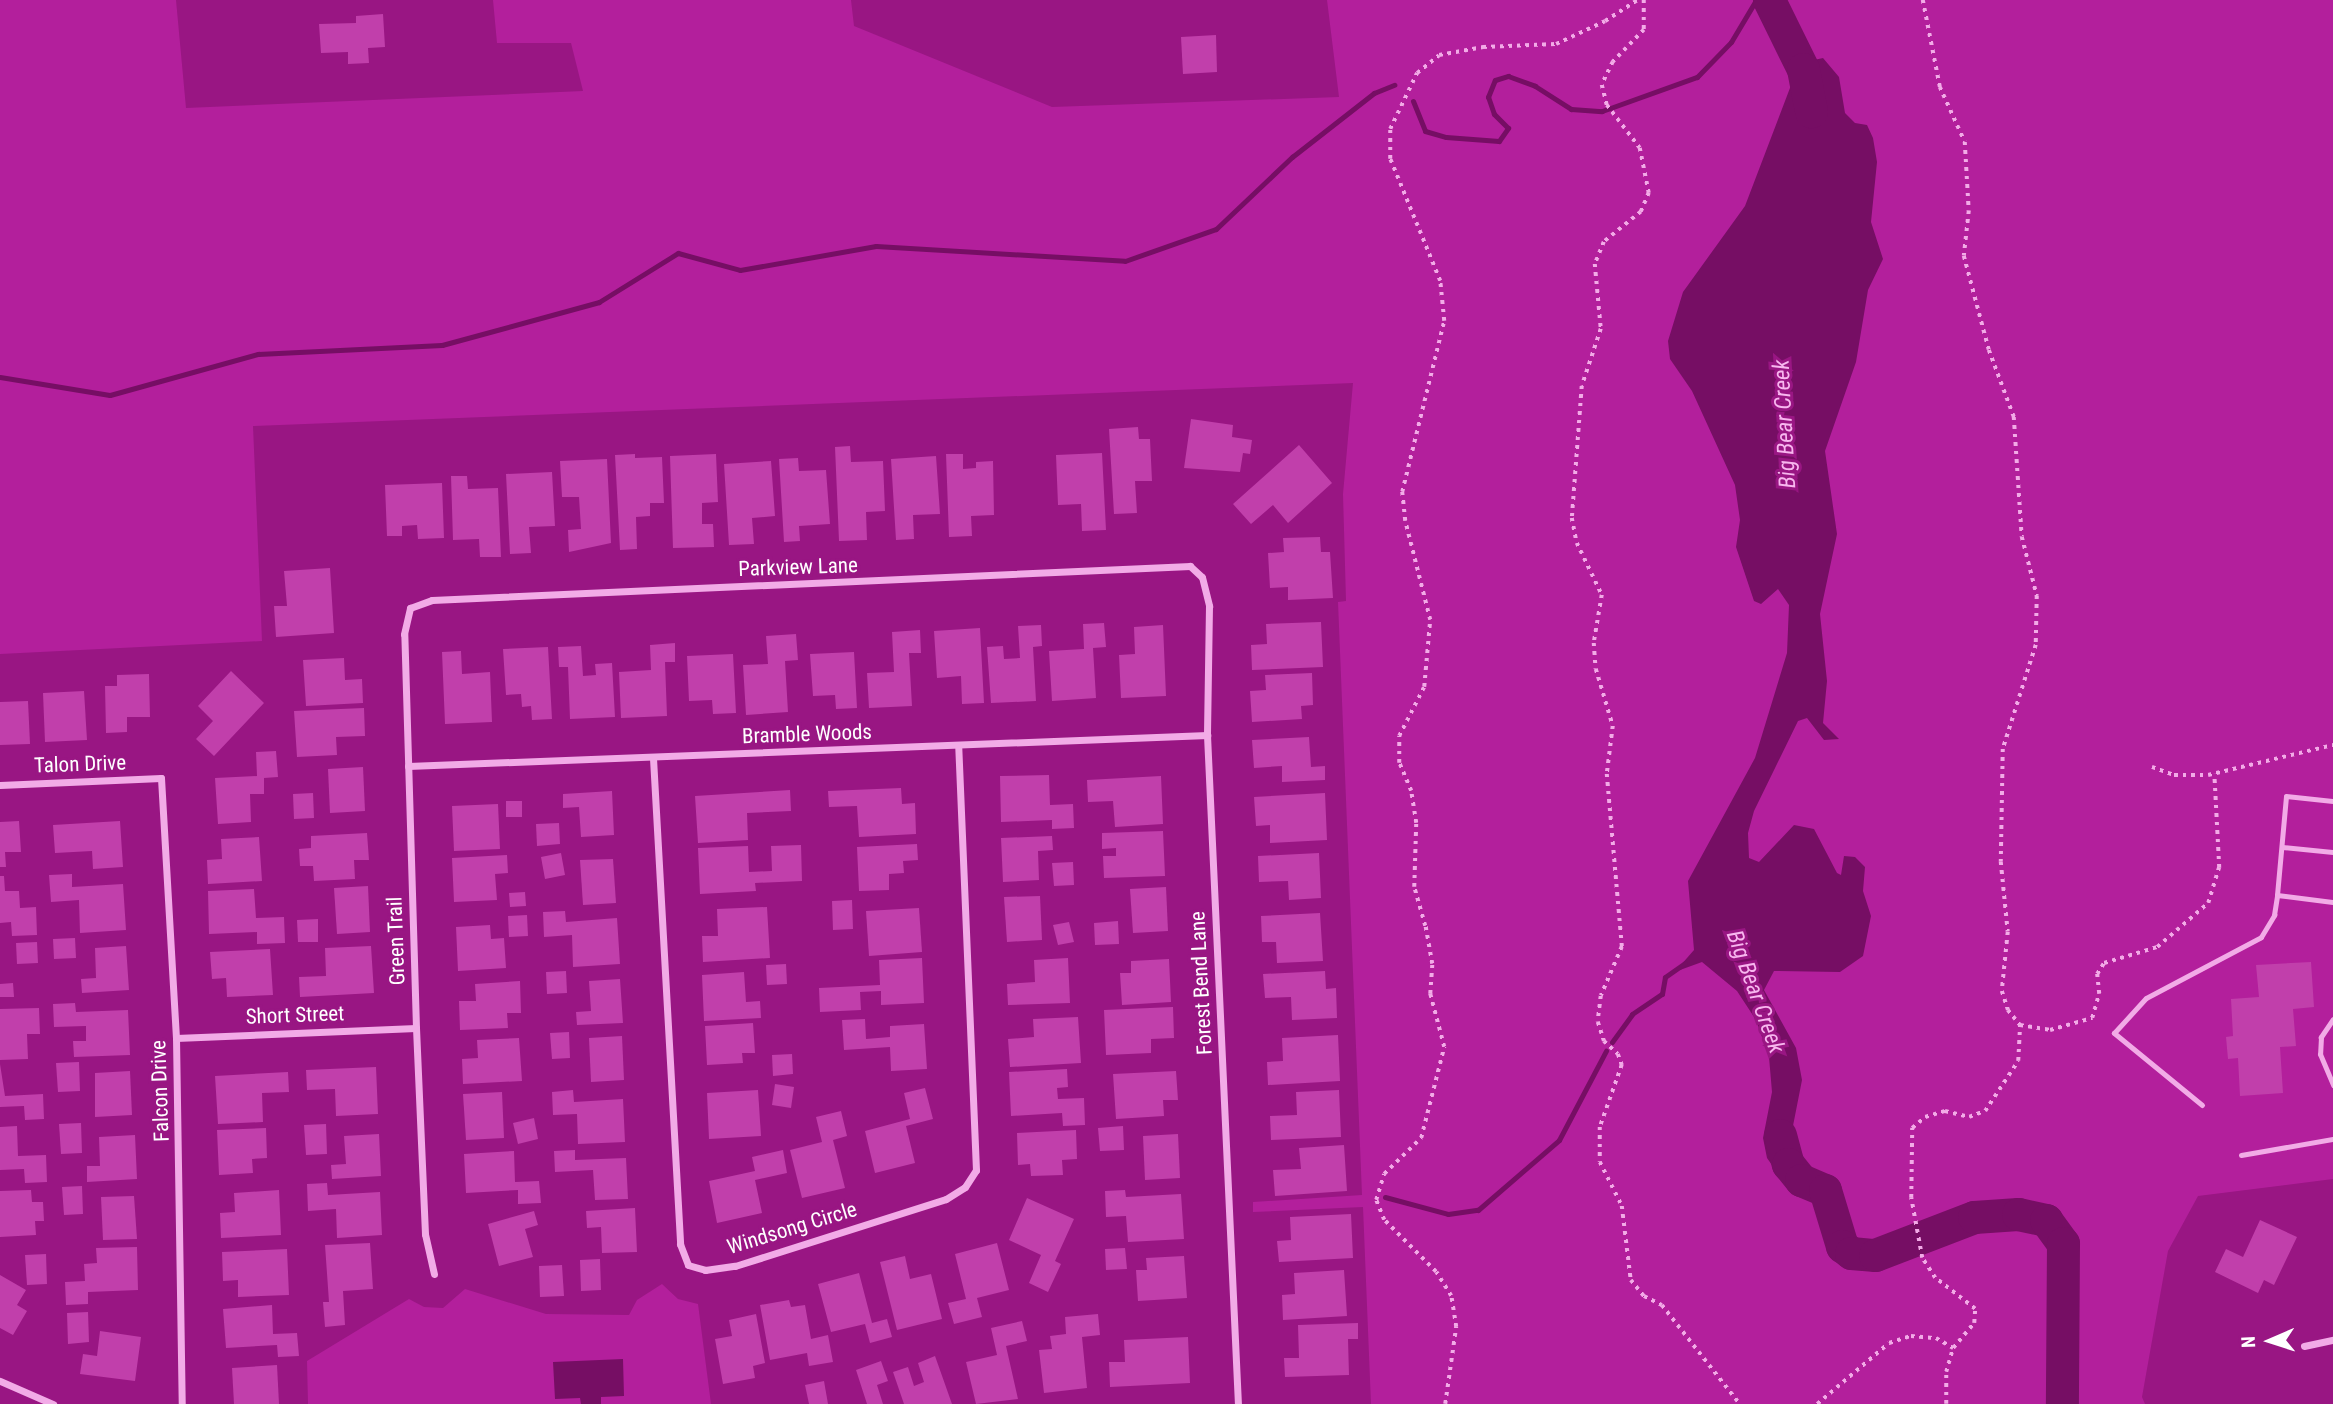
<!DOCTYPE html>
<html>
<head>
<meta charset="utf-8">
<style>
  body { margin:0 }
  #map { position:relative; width:2333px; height:1404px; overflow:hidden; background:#991683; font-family:"Roboto Condensed",sans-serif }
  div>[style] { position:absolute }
  .green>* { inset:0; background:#b31f9c }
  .water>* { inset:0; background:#760e64 }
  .stream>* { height:5px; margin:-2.5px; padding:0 2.5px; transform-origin:2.5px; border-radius:2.5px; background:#760e64 }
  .river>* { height:33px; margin:-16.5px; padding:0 16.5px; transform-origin:16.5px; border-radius:16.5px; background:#760e64 }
  .building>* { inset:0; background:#c13fab }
  .path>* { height:3.5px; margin-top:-1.75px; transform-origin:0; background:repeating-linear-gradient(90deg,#f2abe7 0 3.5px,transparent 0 8.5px) }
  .service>* { height:5px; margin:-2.5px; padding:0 2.5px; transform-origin:2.5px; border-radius:2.5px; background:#f2abe7 }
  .minor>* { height:7px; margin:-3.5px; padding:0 3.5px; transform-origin:3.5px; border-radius:3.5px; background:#f2abe7 }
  span { translate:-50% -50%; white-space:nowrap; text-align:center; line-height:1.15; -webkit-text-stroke:6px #991683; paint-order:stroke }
  .street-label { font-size:21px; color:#fff }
  .water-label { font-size:23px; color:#f8b7ef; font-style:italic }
  .north { position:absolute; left:2235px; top:1306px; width:70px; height:70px; -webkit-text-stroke:5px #991683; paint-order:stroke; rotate:267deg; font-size:19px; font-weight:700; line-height:28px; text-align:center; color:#fff }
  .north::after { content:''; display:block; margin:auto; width:24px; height:32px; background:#fff; clip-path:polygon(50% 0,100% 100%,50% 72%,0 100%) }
</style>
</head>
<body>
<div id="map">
  <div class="green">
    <i style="clip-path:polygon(0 0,176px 0,186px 108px,583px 91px,571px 43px,497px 43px,493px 0,851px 0,854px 26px,1052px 107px,1339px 97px,1327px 0,2333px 0,2333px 1179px,2198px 1196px,2168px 1251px,2142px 1397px,2145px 1404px,1371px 1404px,1363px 1207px,1253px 1212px,1253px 1202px,1362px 1195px,1338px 602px,1346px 601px,1343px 494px,1353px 383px,253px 426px,262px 641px,0 654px)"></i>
    <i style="clip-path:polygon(662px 1284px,678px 1299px,698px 1304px,711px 1404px,308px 1404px,307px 1361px,409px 1299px,424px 1307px,443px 1308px,465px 1289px,546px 1314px,629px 1315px,637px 1300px)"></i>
  </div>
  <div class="water">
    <i style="clip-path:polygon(1823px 58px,1839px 77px,1845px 113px,1855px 123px,1867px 125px,1873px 138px,1877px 162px,1871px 222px,1883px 259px,1868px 290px,1856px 362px,1825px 451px,1837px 534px,1820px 614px,1827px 681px,1823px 723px,1839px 739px,1824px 740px,1807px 718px,1798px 721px,1754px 811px,1748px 833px,1749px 858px,1759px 862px,1794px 825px,1814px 829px,1837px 873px,1841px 875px,1844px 856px,1855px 857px,1865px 867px,1863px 891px,1871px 916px,1863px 956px,1840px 972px,1774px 971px,1764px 990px,1796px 1048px,1802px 1080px,1791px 1136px,1799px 1159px,1796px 1176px,1781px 1178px,1767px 1158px,1763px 1138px,1772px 1092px,1769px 1057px,1756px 1020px,1737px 991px,1702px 962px,1680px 970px,1680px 966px,1694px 950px,1688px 881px,1755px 758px,1787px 653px,1789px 605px,1778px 589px,1761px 604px,1754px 601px,1736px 547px,1740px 520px,1735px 485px,1692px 391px,1670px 359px,1668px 341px,1683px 292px,1745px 206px,1793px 80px,1814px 60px)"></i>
    <i style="clip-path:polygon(623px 1359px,624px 1396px,601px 1397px,601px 1404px,581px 1404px,580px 1398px,555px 1399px,553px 1362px)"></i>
  </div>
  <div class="stream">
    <i style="left:1413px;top:101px;width:32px;rotate:68deg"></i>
    <i style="left:1425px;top:131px;width:22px;rotate:16deg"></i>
    <i style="left:1446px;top:137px;width:53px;rotate:4.3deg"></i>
    <i style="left:1499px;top:141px;width:16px;rotate:-55deg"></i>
    <i style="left:1508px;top:128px;width:20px;rotate:-135deg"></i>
    <i style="left:1494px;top:114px;width:18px;rotate:-109deg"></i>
    <i style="left:1488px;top:97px;width:18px;rotate:-68deg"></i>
    <i style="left:1495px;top:80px;width:14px;rotate:-17deg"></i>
    <i style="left:1508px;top:76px;width:29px;rotate:20deg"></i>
    <i style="left:1535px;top:86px;width:43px;rotate:32.6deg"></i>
    <i style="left:1571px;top:109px;width:31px;rotate:4deg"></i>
    <i style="left:1602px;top:111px;width:101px;rotate:-19.7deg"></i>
    <i style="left:1697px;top:77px;width:49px;rotate:-45.8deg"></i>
    <i style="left:1731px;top:42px;width:49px;rotate:-59.2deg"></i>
    <i style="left:0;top:377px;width:111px;rotate:9.3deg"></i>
    <i style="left:110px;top:395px;width:154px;rotate:-15.5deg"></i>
    <i style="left:258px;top:354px;width:184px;rotate:-2.8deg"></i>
    <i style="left:442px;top:345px;width:163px;rotate:-15.3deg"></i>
    <i style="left:599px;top:302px;width:93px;rotate:-31.8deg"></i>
    <i style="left:678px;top:253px;width:64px;rotate:15.3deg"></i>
    <i style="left:740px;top:270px;width:138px;rotate:-10deg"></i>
    <i style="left:876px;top:246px;width:249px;rotate:3.4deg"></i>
    <i style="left:1125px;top:261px;width:96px;rotate:-19.4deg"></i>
    <i style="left:1216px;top:229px;width:105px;rotate:-43.5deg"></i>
    <i style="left:1292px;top:157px;width:104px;rotate:-38deg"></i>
    <i style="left:1374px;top:93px;width:22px;rotate:-22deg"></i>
    <i style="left:1612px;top:1042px;width:34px;rotate:-54deg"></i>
    <i style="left:1632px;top:1014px;width:36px;rotate:-34deg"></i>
    <i style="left:1662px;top:994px;width:17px;rotate:-80deg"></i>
    <i style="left:1665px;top:977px;width:24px;rotate:-35deg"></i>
    <i style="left:1385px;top:1197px;width:65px;rotate:15.1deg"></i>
    <i style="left:1448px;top:1214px;width:30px;rotate:-8deg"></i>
    <i style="left:1478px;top:1210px;width:107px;rotate:-40.8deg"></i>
    <i style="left:1559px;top:1140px;width:101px;rotate:-62.2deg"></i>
  </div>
  <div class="river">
    <i style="left:1769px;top:0;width:77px;rotate:63.8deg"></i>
    <i style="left:1803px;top:69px;width:43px;rotate:79.2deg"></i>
    <i style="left:1780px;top:1135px;width:30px;rotate:75deg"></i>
    <i style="left:1788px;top:1164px;width:21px;rotate:51deg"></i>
    <i style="left:1801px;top:1180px;width:26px;rotate:23deg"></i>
    <i style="left:1825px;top:1190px;width:59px;rotate:73.1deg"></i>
    <i style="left:1842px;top:1246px;width:11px;rotate:38deg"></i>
    <i style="left:1851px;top:1253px;width:24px;rotate:5deg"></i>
    <i style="left:1875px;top:1255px;width:106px;rotate:-21deg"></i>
    <i style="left:1974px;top:1217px;width:44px;rotate:-3.9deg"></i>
    <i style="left:2018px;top:1214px;width:29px;rotate:12deg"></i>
    <i style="left:2046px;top:1220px;width:29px;rotate:54deg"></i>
    <i style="left:2063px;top:1243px;width:161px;rotate:90.4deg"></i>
  </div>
  <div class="building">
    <i style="clip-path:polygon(383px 14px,385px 47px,368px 48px,369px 63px,348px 64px,348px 52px,321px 53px,319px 24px,356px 23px,356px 16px)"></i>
    <i style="clip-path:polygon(1216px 35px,1217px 72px,1183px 74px,1181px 37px)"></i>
    <i style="clip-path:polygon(1191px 419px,1233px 425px,1232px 437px,1252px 440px,1250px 454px,1243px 453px,1240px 472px,1184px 468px)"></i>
    <i style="clip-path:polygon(1138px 427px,1139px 439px,1150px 439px,1152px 481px,1135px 481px,1137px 513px,1114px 514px,1109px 429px)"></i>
    <i style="clip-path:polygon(1299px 445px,1332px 483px,1288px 523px,1273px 505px,1251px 524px,1233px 504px)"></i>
    <i style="clip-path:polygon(850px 446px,851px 462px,883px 461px,885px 511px,866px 512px,867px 540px,839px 541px,835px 447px)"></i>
    <i style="clip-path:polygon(1102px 453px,1106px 530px,1082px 531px,1081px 504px,1058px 505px,1056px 455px)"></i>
    <i style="clip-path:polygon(635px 454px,635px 458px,662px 457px,664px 503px,650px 503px,650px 516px,636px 517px,637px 549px,620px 550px,615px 455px)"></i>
    <i style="clip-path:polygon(716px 454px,718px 502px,702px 503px,702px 524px,713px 524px,714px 547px,673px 548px,670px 456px)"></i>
    <i style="clip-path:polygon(946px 454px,963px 454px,963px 469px,976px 468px,976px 462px,993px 461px,994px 515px,971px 516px,972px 536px,949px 537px)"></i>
    <i style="clip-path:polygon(936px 456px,940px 514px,913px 515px,914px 539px,896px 540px,891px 459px)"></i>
    <i style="clip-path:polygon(798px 458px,799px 471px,826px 470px,830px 524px,799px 526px,800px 541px,784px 542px,779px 459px)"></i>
    <i style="clip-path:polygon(607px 459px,611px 543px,569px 552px,568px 530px,581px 529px,579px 497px,562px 497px,560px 461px)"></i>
    <i style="clip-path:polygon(771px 461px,775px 516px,752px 518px,754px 544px,729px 545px,724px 464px)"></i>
    <i style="clip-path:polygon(552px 472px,555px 526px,529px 527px,531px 553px,510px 554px,506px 474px)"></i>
    <i style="clip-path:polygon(451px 476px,467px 476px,468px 489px,498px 488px,501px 557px,480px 557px,479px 539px,453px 540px)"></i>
    <i style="clip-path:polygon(442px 483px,444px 538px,418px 539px,417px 525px,402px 526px,402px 536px,387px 536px,385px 485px)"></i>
    <i style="clip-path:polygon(1320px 537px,1321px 552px,1330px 552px,1333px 598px,1288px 600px,1288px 587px,1270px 588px,1268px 553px,1284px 552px,1283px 538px)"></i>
    <i style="clip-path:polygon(330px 568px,334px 633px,276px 637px,274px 606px,287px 606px,284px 571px)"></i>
    <i style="clip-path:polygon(1321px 622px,1323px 667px,1252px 670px,1251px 645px,1267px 644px,1266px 624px)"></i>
    <i style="clip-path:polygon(1104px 623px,1106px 647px,1093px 648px,1096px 698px,1052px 701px,1049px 651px,1084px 649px,1083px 624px)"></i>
    <i style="clip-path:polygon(1041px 625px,1042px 646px,1033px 647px,1036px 701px,991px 703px,987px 647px,1003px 646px,1004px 659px,1020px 658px,1018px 626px)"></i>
    <i style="clip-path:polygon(1163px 625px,1166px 696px,1121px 698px,1119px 655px,1135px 654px,1134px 627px)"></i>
    <i style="clip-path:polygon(980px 628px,984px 703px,962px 704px,961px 676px,937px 678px,934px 631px)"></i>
    <i style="clip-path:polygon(920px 630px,921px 653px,909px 653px,912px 706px,869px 708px,867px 673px,894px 672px,892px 632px)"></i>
    <i style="clip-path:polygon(796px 634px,798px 660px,785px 661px,788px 712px,746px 715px,743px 665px,768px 664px,766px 636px)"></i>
    <i style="clip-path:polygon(675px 643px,675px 662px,665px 662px,667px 716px,621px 718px,619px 672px,651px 670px,650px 645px)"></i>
    <i style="clip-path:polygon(581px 646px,583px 676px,596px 675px,595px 664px,612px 663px,615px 717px,570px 719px,568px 667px,559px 667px,558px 647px)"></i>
    <i style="clip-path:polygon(548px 647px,552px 719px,532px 720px,531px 706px,522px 707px,521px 694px,506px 695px,503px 649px)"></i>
    <i style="clip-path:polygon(461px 651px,462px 674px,490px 672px,492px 722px,445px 724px,442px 652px)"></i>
    <i style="clip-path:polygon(854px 652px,857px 708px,836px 709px,835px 695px,813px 696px,810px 654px)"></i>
    <i style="clip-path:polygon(733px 654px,736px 713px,713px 714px,712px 700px,689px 701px,687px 656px)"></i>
    <i style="clip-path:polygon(344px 658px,345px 680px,362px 679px,363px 703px,306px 706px,303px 660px)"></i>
    <i style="clip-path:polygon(231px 671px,264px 703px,214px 756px,196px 739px,213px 721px,198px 706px)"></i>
    <i style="clip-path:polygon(1312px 673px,1313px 705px,1301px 706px,1302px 719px,1252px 722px,1250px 691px,1266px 690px,1265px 675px)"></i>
    <i style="clip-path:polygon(149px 674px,150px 717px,127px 717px,127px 732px,106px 733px,105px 686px,117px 686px,117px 675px)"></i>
    <i style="clip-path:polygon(84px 691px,87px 740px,45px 742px,43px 693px)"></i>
    <i style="clip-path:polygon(28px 701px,30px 744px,0 745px,0 702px)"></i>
    <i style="clip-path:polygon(364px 708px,365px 736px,336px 737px,337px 755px,297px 757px,294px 711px)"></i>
    <i style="clip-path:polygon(1309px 737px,1311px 767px,1325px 766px,1325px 780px,1282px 782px,1282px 766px,1254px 768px,1252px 740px)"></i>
    <i style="clip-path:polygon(276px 751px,278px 777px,264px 778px,264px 794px,250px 794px,251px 822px,218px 824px,215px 778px,257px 776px,256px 752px)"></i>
    <i style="clip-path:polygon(363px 767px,365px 811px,330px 813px,328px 769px)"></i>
    <i style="clip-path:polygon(1049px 775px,1050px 805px,1073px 804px,1074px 828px,1052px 829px,1052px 820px,1001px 822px,1000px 776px)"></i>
    <i style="clip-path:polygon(1161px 776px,1163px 824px,1115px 827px,1113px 801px,1088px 802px,1087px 780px)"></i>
    <i style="clip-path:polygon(901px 788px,902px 804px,915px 803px,916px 834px,859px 837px,857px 806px,829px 807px,828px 791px)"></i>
    <i style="clip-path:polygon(790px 790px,791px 811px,747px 813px,748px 840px,698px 843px,695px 796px)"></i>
    <i style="clip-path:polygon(612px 791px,614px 835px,581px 837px,579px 807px,563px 808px,563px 794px)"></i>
    <i style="clip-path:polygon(313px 793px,314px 818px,294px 819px,293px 794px)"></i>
    <i style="clip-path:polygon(1325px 793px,1327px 840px,1270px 843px,1270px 825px,1256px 826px,1254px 797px)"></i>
    <i style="clip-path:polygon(506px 801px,522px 801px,522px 817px,506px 817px)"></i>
    <i style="clip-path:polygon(498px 804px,500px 849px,454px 851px,452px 806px)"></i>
    <i style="clip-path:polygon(19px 821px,21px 852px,5px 852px,6px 867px,0 867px,0 822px)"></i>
    <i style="clip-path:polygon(120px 821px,123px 867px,93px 869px,92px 851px,55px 853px,53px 825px)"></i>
    <i style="clip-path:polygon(559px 823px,560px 844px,537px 846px,536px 824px)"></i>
    <i style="clip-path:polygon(1163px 831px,1165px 876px,1104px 878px,1103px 856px,1116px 856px,1116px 848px,1102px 849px,1102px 833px)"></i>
    <i style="clip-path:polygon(367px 833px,369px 860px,354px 860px,355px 879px,314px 881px,313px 866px,300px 866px,299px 849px,311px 848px,311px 836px)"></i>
    <i style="clip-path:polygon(1052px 836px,1053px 850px,1038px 851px,1039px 880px,1003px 882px,1001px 838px)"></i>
    <i style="clip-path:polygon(259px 837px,262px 881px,208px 884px,207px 860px,222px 859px,221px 839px)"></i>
    <i style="clip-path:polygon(917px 844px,918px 860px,903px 861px,904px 873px,889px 874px,889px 890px,859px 891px,857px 847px)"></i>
    <i style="clip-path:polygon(801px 845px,802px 881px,755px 883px,756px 891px,700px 894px,698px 848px,748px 846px,749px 872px,772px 871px,771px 846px)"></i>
    <i style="clip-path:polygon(561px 853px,565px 875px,545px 879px,541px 857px)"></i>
    <i style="clip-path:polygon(1319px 853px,1321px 898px,1289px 900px,1288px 881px,1259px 882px,1258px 856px)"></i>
    <i style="clip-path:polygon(507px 855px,508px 873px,495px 874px,497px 900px,454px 902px,452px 858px)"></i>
    <i style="clip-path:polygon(613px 859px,616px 903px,583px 905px,580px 860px)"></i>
    <i style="clip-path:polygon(1073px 862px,1074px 885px,1054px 886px,1052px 863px)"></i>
    <i style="clip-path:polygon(72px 874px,72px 887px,123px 884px,126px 930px,80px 933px,79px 900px,51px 902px,49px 875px)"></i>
    <i style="clip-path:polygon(0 876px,4px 876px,5px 891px,19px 891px,20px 908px,36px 907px,37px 935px,12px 936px,11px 922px,0 923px)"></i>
    <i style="clip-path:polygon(368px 886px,370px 932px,337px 934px,334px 888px)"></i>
    <i style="clip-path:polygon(1166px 887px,1168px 931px,1133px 933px,1130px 889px)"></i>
    <i style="clip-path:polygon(254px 889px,256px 918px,284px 917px,285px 943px,257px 944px,257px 932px,209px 934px,208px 891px)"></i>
    <i style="clip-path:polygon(525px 892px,526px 906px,510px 907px,509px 893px)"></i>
    <i style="clip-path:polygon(1040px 896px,1042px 940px,1007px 942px,1004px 897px)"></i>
    <i style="clip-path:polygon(852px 900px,853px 929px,833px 930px,832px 901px)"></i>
    <i style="clip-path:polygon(767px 907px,770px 958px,703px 962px,702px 936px,718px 936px,717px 909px)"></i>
    <i style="clip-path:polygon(919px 908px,922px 952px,869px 956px,866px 911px)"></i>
    <i style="clip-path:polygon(565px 911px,566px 922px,617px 918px,620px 964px,573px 967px,572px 935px,544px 937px,543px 912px)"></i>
    <i style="clip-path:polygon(1320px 913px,1323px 961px,1277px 963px,1276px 942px,1262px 942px,1261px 916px)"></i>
    <i style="clip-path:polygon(527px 915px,528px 936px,509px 937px,508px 916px)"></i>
    <i style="clip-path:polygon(318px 919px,318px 942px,298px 942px,297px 920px)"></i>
    <i style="clip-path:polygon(1118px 921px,1119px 944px,1095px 945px,1094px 923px)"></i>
    <i style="clip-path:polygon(1069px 922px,1074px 942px,1058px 945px,1053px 925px)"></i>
    <i style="clip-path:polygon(490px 925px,491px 939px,504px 938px,506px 968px,458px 971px,456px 927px)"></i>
    <i style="clip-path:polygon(75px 938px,76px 958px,54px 959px,53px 939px)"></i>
    <i style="clip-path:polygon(37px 942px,38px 963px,17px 964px,16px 943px)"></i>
    <i style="clip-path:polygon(126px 946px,129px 990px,82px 993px,81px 979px,96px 978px,95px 948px)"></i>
    <i style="clip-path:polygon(371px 946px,374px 993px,300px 997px,299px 977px,326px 976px,325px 948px)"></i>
    <i style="clip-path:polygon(270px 949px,273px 995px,227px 997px,226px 978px,212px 979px,210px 952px)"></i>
    <i style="clip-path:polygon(922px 958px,924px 1003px,881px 1005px,881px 991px,860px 992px,861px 1010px,820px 1012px,819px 988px,880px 985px,879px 960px)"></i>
    <i style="clip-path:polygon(1068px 958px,1070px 1003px,1008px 1005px,1007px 984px,1035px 982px,1034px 960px)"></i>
    <i style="clip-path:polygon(1169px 959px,1171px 1002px,1122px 1005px,1120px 973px,1131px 973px,1131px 961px)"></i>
    <i style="clip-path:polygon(2311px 962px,2314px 1007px,2293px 1009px,2296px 1046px,2280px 1047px,2283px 1093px,2240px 1096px,2238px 1058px,2228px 1059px,2226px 1037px,2233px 1036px,2231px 999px,2259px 997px,2256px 965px)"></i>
    <i style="clip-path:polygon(786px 964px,787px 984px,767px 985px,766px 965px)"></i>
    <i style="clip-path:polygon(566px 971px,567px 993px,547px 994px,546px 972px)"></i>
    <i style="clip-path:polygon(1325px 971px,1326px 989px,1336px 988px,1337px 1018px,1292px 1020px,1291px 997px,1265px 998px,1263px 974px)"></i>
    <i style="clip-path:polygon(744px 972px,746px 1002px,760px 1001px,761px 1018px,704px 1021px,702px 975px)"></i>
    <i style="clip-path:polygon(620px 979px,623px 1023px,577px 1025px,576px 1012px,591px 1011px,589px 981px)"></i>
    <i style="clip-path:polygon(520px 981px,521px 1013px,507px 1013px,508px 1028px,460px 1030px,459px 1001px,476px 1001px,475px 984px)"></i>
    <i style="clip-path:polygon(13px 983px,14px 997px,0 997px,0 984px)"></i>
    <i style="clip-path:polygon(75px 1003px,76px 1012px,128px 1010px,130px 1055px,74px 1057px,73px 1041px,86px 1041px,86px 1026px,54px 1027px,53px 1004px)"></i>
    <i style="clip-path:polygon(1173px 1007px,1174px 1038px,1151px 1039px,1151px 1053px,1106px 1055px,1104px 1010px)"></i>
    <i style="clip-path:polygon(39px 1008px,40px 1034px,27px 1034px,28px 1059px,0 1060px,0 1009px)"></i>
    <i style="clip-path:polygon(1078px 1017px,1081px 1063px,1010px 1067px,1008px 1039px,1034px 1037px,1033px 1019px)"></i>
    <i style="clip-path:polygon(865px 1019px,866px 1039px,890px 1037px,890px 1026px,924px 1024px,927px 1069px,891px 1071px,890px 1047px,844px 1050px,842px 1020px)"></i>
    <i style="clip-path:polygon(753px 1023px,755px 1053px,742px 1053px,743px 1063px,707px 1065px,705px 1026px)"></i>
    <i style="clip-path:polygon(569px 1032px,570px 1058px,552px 1059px,550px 1033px)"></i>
    <i style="clip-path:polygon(1338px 1035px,1340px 1081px,1268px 1085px,1267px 1062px,1283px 1061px,1282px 1038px)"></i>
    <i style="clip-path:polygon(622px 1036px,624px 1080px,591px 1082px,589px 1038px)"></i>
    <i style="clip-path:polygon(519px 1038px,522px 1081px,463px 1084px,462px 1059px,478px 1058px,477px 1040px)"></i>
    <i style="clip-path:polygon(792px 1054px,793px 1074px,773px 1076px,772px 1055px)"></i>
    <i style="clip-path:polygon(79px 1062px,80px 1091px,58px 1092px,56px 1063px)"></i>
    <i style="clip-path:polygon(0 1064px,5px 1096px,43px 1094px,44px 1119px,25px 1120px,24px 1106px,0 1107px)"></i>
    <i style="clip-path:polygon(376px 1067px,378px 1114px,336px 1116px,335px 1089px,307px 1090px,306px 1070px)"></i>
    <i style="clip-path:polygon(1067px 1069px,1068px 1087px,1057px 1088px,1058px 1099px,1084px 1098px,1085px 1125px,1063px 1126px,1062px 1113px,1011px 1116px,1009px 1072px)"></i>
    <i style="clip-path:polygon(130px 1071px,132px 1115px,95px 1117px,95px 1073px)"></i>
    <i style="clip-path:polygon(1176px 1071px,1178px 1100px,1163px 1100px,1164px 1116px,1116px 1119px,1113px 1074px)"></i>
    <i style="clip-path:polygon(288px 1072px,289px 1092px,262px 1093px,263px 1122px,218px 1124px,215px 1076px)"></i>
    <i style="clip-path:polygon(775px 1084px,794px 1087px,791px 1108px,772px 1105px)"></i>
    <i style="clip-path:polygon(925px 1088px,933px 1119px,906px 1126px,915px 1163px,875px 1173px,865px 1131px,910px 1119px,904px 1093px)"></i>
    <i style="clip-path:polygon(573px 1090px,574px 1102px,623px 1099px,625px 1142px,578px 1144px,577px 1114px,553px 1115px,552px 1092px)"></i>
    <i style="clip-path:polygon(758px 1090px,761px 1136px,709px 1139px,707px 1093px)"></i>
    <i style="clip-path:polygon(1339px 1090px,1341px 1137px,1271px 1140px,1270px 1116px,1297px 1115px,1296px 1092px)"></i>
    <i style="clip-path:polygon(502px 1092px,504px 1138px,466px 1140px,463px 1094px)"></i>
    <i style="clip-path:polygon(841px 1111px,847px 1136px,833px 1140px,845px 1188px,802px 1198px,790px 1150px,822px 1142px,816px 1117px)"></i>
    <i style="clip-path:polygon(534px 1118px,538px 1139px,518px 1144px,513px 1123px)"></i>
    <i style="clip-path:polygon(81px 1123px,82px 1153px,61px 1154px,59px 1124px)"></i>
    <i style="clip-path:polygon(326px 1124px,327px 1154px,306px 1155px,304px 1125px)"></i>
    <i style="clip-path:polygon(17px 1126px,18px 1156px,46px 1155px,47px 1182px,25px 1183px,24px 1169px,0 1170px,0 1127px)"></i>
    <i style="clip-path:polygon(1123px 1126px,1124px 1150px,1100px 1151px,1098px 1128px)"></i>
    <i style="clip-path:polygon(266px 1128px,267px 1158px,252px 1159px,253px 1173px,219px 1175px,217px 1130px)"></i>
    <i style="clip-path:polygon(1076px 1130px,1077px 1159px,1062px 1160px,1063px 1175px,1031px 1176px,1030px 1164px,1018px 1165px,1017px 1133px)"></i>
    <i style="clip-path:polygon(379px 1134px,381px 1176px,332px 1179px,331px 1165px,346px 1164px,344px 1136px)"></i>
    <i style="clip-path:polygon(1178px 1134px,1180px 1178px,1145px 1180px,1143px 1136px)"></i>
    <i style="clip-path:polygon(135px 1135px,137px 1179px,87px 1182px,87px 1166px,100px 1166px,99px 1137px)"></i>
    <i style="clip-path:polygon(1344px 1145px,1347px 1191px,1275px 1196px,1273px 1170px,1301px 1169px,1299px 1148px)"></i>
    <i style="clip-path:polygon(575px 1150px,575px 1160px,626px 1158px,628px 1199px,595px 1200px,593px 1170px,555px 1172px,554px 1151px)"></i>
    <i style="clip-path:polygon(783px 1150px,787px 1173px,755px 1180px,762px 1213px,717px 1223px,709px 1181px,755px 1171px,752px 1157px)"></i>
    <i style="clip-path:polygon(514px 1151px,515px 1182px,539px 1181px,541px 1203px,518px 1204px,518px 1190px,466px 1193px,464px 1154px)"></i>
    <i style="clip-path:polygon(327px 1183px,328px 1195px,380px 1192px,382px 1235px,337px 1238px,336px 1209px,308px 1211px,307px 1184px)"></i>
    <i style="clip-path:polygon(82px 1186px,83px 1214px,64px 1215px,62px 1187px)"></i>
    <i style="clip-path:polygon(31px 1190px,32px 1202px,43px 1202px,44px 1221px,35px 1221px,36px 1235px,0 1237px,0 1191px)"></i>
    <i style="clip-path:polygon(279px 1190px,281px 1235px,221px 1238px,220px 1213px,235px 1212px,234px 1193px)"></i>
    <i style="clip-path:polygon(1125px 1190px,1126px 1197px,1181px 1194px,1184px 1239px,1128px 1242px,1126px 1216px,1106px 1217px,1105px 1191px)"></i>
    <i style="clip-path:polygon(134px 1196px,137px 1239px,103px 1240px,101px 1197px)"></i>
    <i style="clip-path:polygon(1027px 1198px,1074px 1219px,1055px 1261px,1061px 1264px,1048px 1292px,1029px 1283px,1041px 1255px,1009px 1240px)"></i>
    <i style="clip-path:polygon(635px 1208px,637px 1252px,602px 1253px,601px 1227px,587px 1228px,586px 1211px)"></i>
    <i style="clip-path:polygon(534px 1211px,538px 1225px,525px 1229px,533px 1257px,499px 1266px,488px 1224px)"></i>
    <i style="clip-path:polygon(1351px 1214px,1353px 1258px,1279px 1262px,1277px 1241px,1291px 1240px,1290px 1217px)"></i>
    <i style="clip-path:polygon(2260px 1220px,2297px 1237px,2274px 1285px,2264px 1280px,2258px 1293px,2215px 1272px,2226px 1249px,2243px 1257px)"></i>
    <i style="clip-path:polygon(370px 1243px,373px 1289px,343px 1291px,345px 1325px,325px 1327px,323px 1302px,329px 1302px,325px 1245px)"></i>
    <i style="clip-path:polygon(997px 1243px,1009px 1290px,977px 1298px,982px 1317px,954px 1324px,948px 1303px,966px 1299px,955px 1254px)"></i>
    <i style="clip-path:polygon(137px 1247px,138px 1290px,88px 1292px,88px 1304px,66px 1305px,65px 1282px,85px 1281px,84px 1264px,97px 1263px,96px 1248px)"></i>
    <i style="clip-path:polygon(1125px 1248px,1127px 1269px,1106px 1270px,1105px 1249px)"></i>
    <i style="clip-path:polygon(287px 1249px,289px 1295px,238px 1297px,238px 1280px,223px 1281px,222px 1252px)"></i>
    <i style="clip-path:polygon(46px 1254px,47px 1284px,27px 1285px,25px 1255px)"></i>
    <i style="clip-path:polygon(905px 1256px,910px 1279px,931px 1274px,942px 1319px,897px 1330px,880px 1262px)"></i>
    <i style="clip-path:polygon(1184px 1256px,1187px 1298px,1138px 1301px,1136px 1270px,1147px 1270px,1146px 1258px)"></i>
    <i style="clip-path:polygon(600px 1259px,601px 1290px,581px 1291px,580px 1260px)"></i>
    <i style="clip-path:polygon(562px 1265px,564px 1296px,540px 1297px,539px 1266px)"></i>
    <i style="clip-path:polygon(1344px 1270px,1347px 1316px,1283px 1320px,1282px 1295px,1295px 1294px,1294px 1273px)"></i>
    <i style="clip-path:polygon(859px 1273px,872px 1323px,887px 1319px,892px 1337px,870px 1343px,865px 1324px,831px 1332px,818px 1284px)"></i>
    <i style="clip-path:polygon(0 1275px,26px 1290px,17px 1305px,27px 1311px,13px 1335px,0 1328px)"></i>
    <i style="clip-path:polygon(789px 1300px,791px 1307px,805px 1305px,811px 1339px,828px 1335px,833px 1362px,809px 1366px,807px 1353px,770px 1360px,760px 1305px)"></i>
    <i style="clip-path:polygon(272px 1305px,273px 1334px,297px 1333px,299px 1356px,278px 1357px,277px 1345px,226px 1348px,223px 1309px)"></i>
    <i style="clip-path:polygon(88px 1312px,89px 1342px,68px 1344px,67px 1313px)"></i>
    <i style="clip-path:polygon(756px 1314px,765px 1363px,753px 1366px,755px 1378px,723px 1384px,715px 1339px,732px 1336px,729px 1320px)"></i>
    <i style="clip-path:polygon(1098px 1314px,1100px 1335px,1082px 1337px,1087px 1388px,1044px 1393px,1039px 1350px,1052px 1349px,1050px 1336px,1066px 1334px,1065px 1317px)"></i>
    <i style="clip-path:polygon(1022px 1321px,1027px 1341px,1006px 1346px,1018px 1399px,976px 1404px,966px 1362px,997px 1355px,991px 1328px)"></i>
    <i style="clip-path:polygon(1358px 1323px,1358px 1339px,1348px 1339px,1349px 1375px,1285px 1377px,1284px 1358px,1299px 1358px,1298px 1325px)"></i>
    <i style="clip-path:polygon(100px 1331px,141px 1337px,135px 1381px,80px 1374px,83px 1354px,97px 1356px)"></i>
    <i style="clip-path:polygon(1188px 1337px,1190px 1383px,1110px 1387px,1109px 1362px,1125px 1362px,1124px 1340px)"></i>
    <i style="clip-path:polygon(935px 1356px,952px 1404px,904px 1404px,893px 1372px,908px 1367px,914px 1386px,924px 1382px,918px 1363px)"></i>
    <i style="clip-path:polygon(881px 1361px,888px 1381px,877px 1385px,883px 1404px,867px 1404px,856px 1370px)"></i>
    <i style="clip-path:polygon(277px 1365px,279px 1404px,234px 1404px,232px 1368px)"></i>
    <i style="clip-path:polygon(824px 1381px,828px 1404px,809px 1404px,805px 1385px)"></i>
  </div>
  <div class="path">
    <i style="left:1644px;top:0;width:30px;rotate:90deg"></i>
    <i style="left:1644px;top:30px;width:45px;rotate:134.1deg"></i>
    <i style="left:1613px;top:62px;width:25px;rotate:116deg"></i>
    <i style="left:1602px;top:85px;width:21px;rotate:76deg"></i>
    <i style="left:1607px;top:105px;width:54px;rotate:52.5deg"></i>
    <i style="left:1640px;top:148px;width:46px;rotate:78.7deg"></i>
    <i style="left:1649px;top:193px;width:21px;rotate:113deg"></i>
    <i style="left:1641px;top:212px;width:48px;rotate:141deg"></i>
    <i style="left:1604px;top:242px;width:24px;rotate:112deg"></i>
    <i style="left:1595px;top:264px;width:65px;rotate:84.7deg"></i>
    <i style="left:1601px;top:329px;width:60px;rotate:108.4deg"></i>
    <i style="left:1582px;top:386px;width:132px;rotate:94.3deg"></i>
    <i style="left:1572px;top:518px;width:25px;rotate:79deg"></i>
    <i style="left:1577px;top:543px;width:58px;rotate:64.3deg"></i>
    <i style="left:1602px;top:595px;width:49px;rotate:99.5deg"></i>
    <i style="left:1594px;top:643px;width:26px;rotate:86deg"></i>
    <i style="left:1596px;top:669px;width:59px;rotate:73.4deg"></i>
    <i style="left:1613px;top:726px;width:48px;rotate:97.1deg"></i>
    <i style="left:1607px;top:774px;width:174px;rotate:85deg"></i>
    <i style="left:1622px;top:947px;width:53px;rotate:113.2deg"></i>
    <i style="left:1601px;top:996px;width:26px;rotate:97deg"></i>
    <i style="left:1598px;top:1022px;width:20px;rotate:72deg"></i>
    <i style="left:1604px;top:1041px;width:19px;rotate:43deg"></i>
    <i style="left:1618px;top:1054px;width:12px;rotate:70deg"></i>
    <i style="left:1622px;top:1065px;width:66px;rotate:109.5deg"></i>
    <i style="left:1600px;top:1127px;width:35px;rotate:90deg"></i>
    <i style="left:1600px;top:1162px;width:49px;rotate:63.4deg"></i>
    <i style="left:1622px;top:1206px;width:75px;rotate:83.1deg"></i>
    <i style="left:1631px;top:1280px;width:21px;rotate:51deg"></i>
    <i style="left:1644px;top:1296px;width:20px;rotate:27deg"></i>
    <i style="left:1662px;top:1305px;width:126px;rotate:51.8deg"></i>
    <i style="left:1923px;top:0;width:89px;rotate:78.9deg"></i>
    <i style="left:1940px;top:87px;width:60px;rotate:65.6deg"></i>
    <i style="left:1965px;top:142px;width:69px;rotate:86.7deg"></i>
    <i style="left:1969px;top:211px;width:45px;rotate:96.3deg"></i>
    <i style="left:1964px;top:256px;width:97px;rotate:75.1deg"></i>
    <i style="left:1989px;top:350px;width:72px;rotate:69.5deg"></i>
    <i style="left:2014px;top:417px;width:120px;rotate:86.2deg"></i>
    <i style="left:2022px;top:537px;width:61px;rotate:75.7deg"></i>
    <i style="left:2037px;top:596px;width:49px;rotate:91.2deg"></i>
    <i style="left:2036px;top:645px;width:109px;rotate:107.6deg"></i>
    <i style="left:2003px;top:749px;width:113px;rotate:91deg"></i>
    <i style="left:2001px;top:862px;width:70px;rotate:84.3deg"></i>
    <i style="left:2008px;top:932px;width:59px;rotate:95.8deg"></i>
    <i style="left:2002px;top:991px;width:20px;rotate:72deg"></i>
    <i style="left:2008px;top:1010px;width:19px;rotate:51deg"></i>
    <i style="left:2020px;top:1025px;width:30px;rotate:9deg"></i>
    <i style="left:2050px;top:1030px;width:44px;rotate:-15.9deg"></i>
    <i style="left:2092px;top:1018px;width:25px;rotate:-74deg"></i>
    <i style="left:2099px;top:994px;width:20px;rotate:-96deg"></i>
    <i style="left:2097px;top:974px;width:13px;rotate:-58deg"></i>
    <i style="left:2104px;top:963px;width:55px;rotate:-16.8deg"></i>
    <i style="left:2157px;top:947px;width:67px;rotate:-40.8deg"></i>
    <i style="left:2208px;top:903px;width:37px;rotate:-73deg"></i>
    <i style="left:2219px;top:868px;width:94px;rotate:-93deg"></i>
    <i style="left:2152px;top:767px;width:23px;rotate:20deg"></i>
    <i style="left:2174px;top:775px;width:34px"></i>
    <i style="left:2208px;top:775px;width:129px;rotate:-13.5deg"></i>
    <i style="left:1445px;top:1404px;width:78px;rotate:-81.9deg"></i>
    <i style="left:1456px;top:1327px;width:31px;rotate:-99deg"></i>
    <i style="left:1451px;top:1296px;width:28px;rotate:-122deg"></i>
    <i style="left:1436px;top:1272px;width:74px;rotate:-135deg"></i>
    <i style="left:1384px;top:1220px;width:22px;rotate:-112deg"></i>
    <i style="left:1376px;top:1200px;width:27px;rotate:-73deg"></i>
    <i style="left:1384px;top:1174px;width:52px;rotate:-44.2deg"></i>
    <i style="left:1421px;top:1138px;width:94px;rotate:-75.8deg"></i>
    <i style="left:1444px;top:1047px;width:55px;rotate:-104.8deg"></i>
    <i style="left:1430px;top:994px;width:30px;rotate:-86deg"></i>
    <i style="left:1432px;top:964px;width:39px;rotate:-100deg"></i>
    <i style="left:1425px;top:926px;width:41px;rotate:-105.8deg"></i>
    <i style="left:1414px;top:887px;width:64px;rotate:-88.2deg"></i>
    <i style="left:1416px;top:823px;width:32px;rotate:-99deg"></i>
    <i style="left:1411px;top:791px;width:30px;rotate:-113deg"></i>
    <i style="left:1399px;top:763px;width:27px;rotate:-90deg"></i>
    <i style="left:1399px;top:736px;width:55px;rotate:-63deg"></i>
    <i style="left:1424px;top:687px;width:67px;rotate:-84.9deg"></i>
    <i style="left:1430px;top:620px;width:102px;rotate:-104.2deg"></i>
    <i style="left:1405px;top:521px;width:29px;rotate:-96deg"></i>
    <i style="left:1402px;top:492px;width:176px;rotate:-76.2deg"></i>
    <i style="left:1444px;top:321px;width:40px;rotate:-95.7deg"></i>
    <i style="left:1440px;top:281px;width:132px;rotate:-112.3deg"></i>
    <i style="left:1390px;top:159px;width:30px;rotate:-90deg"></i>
    <i style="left:1390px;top:129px;width:62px;rotate:-64.3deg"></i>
    <i style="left:1417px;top:73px;width:28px;rotate:-39deg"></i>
    <i style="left:1439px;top:55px;width:45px;rotate:-10.3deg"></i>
    <i style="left:1483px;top:47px;width:73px;rotate:-2.4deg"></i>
    <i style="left:1556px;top:44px;width:54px;rotate:-25.1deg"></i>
    <i style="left:1605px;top:21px;width:38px;rotate:-33deg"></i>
    <i style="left:1817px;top:1404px;width:94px;rotate:-40.3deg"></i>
    <i style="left:1889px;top:1343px;width:23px;rotate:-18deg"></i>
    <i style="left:1911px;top:1336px;width:25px;rotate:5deg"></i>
    <i style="left:1936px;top:1338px;width:20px;rotate:30deg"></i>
    <i style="left:1946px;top:1404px;width:32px;rotate:-90deg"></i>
    <i style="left:1946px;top:1372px;width:25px;rotate:-74deg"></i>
    <i style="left:1953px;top:1348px;width:33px;rotate:-50deg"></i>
    <i style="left:1974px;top:1323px;width:14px;rotate:-86deg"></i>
    <i style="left:1975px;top:1309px;width:51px;rotate:-142.2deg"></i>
    <i style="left:1935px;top:1278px;width:24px;rotate:-123deg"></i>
    <i style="left:1922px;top:1258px;width:61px;rotate:-100.4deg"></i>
    <i style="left:1911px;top:1198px;width:70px;rotate:-89.2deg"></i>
    <i style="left:1912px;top:1128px;width:17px;rotate:-40deg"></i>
    <i style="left:1925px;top:1117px;width:21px;rotate:-17deg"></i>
    <i style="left:1945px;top:1111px;width:25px;rotate:14deg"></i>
    <i style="left:1969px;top:1117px;width:17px;rotate:-21deg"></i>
    <i style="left:1985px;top:1111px;width:60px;rotate:-56.6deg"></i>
    <i style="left:2018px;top:1061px;width:36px;rotate:-87deg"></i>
  </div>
  <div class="service">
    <i style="left:2282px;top:847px;width:51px;rotate:5.6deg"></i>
    <i style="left:2277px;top:895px;width:99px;rotate:-84.8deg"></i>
    <i style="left:2286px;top:796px;width:47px;rotate:6.1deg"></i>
    <i style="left:2333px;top:1019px;width:22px;rotate:124deg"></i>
    <i style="left:2321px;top:1037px;width:17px;rotate:93deg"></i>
    <i style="left:2320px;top:1054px;width:34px;rotate:67deg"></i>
    <i style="left:2202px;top:1105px;width:114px;rotate:-140.7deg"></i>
    <i style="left:2114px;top:1033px;width:47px;rotate:-47.6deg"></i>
    <i style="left:2146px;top:998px;width:130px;rotate:-27.9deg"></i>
    <i style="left:2261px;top:937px;width:26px;rotate:-59deg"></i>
    <i style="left:2274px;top:915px;width:20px;rotate:-81deg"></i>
    <i style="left:2277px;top:895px;width:56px;rotate:7.1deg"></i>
    <i style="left:2241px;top:1155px;width:93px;rotate:-9.9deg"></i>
  </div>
  <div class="minor">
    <i style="left:653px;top:758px;width:487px;rotate:86.8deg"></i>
    <i style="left:680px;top:1244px;width:22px;rotate:69deg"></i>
    <i style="left:688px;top:1265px;width:18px;rotate:16deg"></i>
    <i style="left:705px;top:1270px;width:30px;rotate:-8deg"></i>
    <i style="left:735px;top:1266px;width:221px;rotate:-17.6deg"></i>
    <i style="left:946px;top:1199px;width:22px;rotate:-32deg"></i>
    <i style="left:965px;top:1187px;width:20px;rotate:-57deg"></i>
    <i style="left:976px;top:1170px;width:424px;rotate:-92.4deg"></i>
    <i style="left:408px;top:766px;width:800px;rotate:-2.22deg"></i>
    <i style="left:0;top:785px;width:161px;rotate:-2.5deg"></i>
    <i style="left:161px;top:778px;width:260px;rotate:86.7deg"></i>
    <i style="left:176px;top:1038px;width:366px;rotate:89.1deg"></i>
    <i style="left:176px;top:1038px;width:240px;rotate:-2.4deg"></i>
    <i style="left:434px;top:1274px;width:41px;rotate:-102.7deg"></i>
    <i style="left:425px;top:1234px;width:206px;rotate:-92.5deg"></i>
    <i style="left:416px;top:1028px;width:394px;rotate:-91.7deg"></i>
    <i style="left:404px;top:634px;width:27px;rotate:-77deg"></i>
    <i style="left:410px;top:608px;width:23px;rotate:-20deg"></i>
    <i style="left:432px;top:600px;width:759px;rotate:-2.57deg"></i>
    <i style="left:1190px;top:566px;width:16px;rotate:43deg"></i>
    <i style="left:1202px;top:577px;width:30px;rotate:76deg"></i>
    <i style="left:1209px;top:606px;width:129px;rotate:90.9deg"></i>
    <i style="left:1207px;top:735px;width:670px;rotate:87.35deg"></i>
    <i style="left:2304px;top:1346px;width:30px;rotate:-12deg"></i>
    <i style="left:0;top:1381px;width:58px;rotate:23.5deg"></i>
  </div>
  <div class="street-label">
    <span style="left:798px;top:567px;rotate:-2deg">Parkview Lane</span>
    <span style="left:807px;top:734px;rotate:-2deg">Bramble Woods</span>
    <span style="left:80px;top:764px;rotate:-2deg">Talon Drive</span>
    <span style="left:396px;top:941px;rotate:-92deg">Green Trail</span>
    <span style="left:1201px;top:983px;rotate:-93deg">Forest Bend Lane</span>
    <span style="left:295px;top:1015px;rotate:-2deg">Short Street</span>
    <span style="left:160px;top:1091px;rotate:-92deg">Falcon Drive</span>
    <span style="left:792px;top:1228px;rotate:-17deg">Windsong Circle</span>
  </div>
  <div class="water-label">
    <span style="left:1785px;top:424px;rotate:-93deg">Big Bear Creek</span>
    <span style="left:1755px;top:992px;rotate:70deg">Big Bear Creek</span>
  </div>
  <div class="north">N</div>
</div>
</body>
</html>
